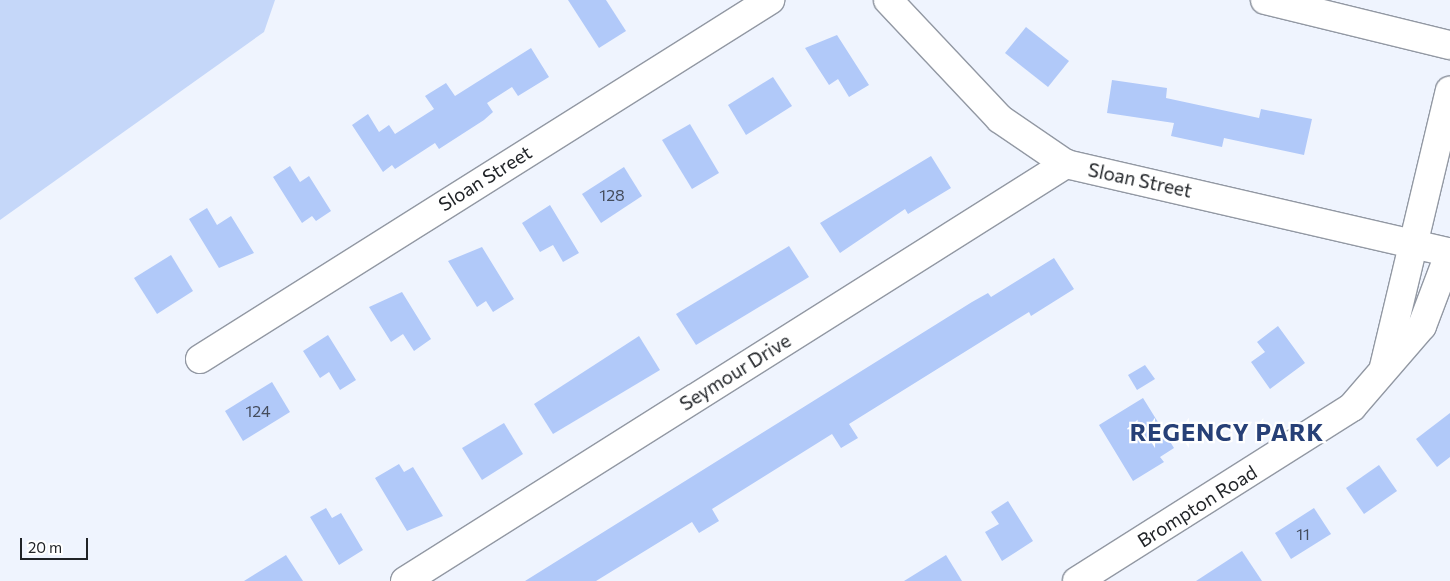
<!DOCTYPE html>
<html>
<head>
<meta charset="utf-8">
<style>
  body { margin:0 }
  #map { position:relative; width:1450px; height:581px; overflow:hidden; background:#eff4fe; font-family:Commissioner,sans-serif }
  div>[style] { position:absolute }
  .green>* { inset:0; background:#c5d7f9 }
  .building>* { inset:0; background:#b1c9f9 }
  .roads { filter:drop-shadow(1px 0 #9298a3) drop-shadow(-1px 0 #9298a3) drop-shadow(0 1px #9298a3) drop-shadow(0 -1px #9298a3) }
  .minor>* { height:28px; margin:-14px; padding:0 14px; transform-origin:14px; border-radius:14px; background:#fff }
  span { translate:-50% -50%; white-space:nowrap; text-align:center; line-height:1.15; -webkit-text-stroke:4.5px #fff; paint-order:stroke }
  .number-label { font-size:16px; color:#444c5c }
  .number-label span { -webkit-text-stroke-width:0 }
  .street-label { font-size:19px; color:#202327 }
  .district-label { font-size:24px; color:#274077; font-weight:700; letter-spacing:1px }
  .scale { position:absolute; left:20px; top:538px; width:68px; height:22px; box-sizing:border-box; border:2px solid #202327; border-top:0; padding-left:6px; font-size:15px; line-height:18px; white-space:nowrap; color:#202327; -webkit-text-stroke:4px #fff; paint-order:stroke }
</style>
</head>
<body>
<div id="map">
  <div class="green">
    <i style="clip-path:polygon(0 0,275px 0,264px 32px,0 220px)"></i>
  </div>
  <div class="building">
    <i style="clip-path:polygon(568px 0,606px 0,626px 31px,599px 48px)"></i>
    <i style="clip-path:polygon(1026px 27px,1069px 61px,1048px 87px,1005px 53px)"></i>
    <i style="clip-path:polygon(837px 35px,869px 85px,849px 97px,838px 79px,829px 85px,805px 48px)"></i>
    <i style="clip-path:polygon(531px 48px,549px 77px,518px 96px,512px 87px,487px 103px,493px 112px,484px 120px,439px 149px,435px 143px,395px 169px,392px 165px,383px 172px,352px 125px,368px 114px,379px 132px,389px 125px,395px 134px,434px 109px,425px 96px,446px 83px,455px 96px)"></i>
    <i style="clip-path:polygon(773px 77px,792px 106px,746px 135px,728px 105px)"></i>
    <i style="clip-path:polygon(1112px 80px,1167px 88px,1166px 98px,1259px 118px,1261px 109px,1312px 119px,1304px 155px,1224px 138px,1222px 147px,1171px 136px,1174px 123px,1107px 113px)"></i>
    <i style="clip-path:polygon(690px 124px,719px 173px,692px 189px,662px 140px)"></i>
    <i style="clip-path:polygon(931px 156px,951px 188px,908px 214px,905px 209px,840px 253px,820px 223px)"></i>
    <i style="clip-path:polygon(290px 166px,300px 182px,309px 176px,331px 211px,316px 221px,312px 216px,302px 223px,273px 177px)"></i>
    <i style="clip-path:polygon(624px 167px,642px 196px,601px 223px,582px 194px)"></i>
    <i style="clip-path:polygon(550px 205px,579px 253px,563px 262px,553px 245px,540px 252px,522px 223px)"></i>
    <i style="clip-path:polygon(207px 208px,217px 225px,231px 216px,254px 253px,219px 268px,189px 219px)"></i>
    <i style="clip-path:polygon(789px 246px,809px 277px,696px 345px,676px 314px)"></i>
    <i style="clip-path:polygon(482px 247px,514px 299px,493px 312px,486px 301px,477px 307px,448px 261px)"></i>
    <i style="clip-path:polygon(171px 255px,193px 291px,157px 314px,134px 278px)"></i>
    <i style="clip-path:polygon(1054px 258px,1074px 289px,1031px 316px,1029px 312px,849px 424px,858px 438px,841px 448px,832px 434px,712px 509px,719px 521px,699px 533px,692px 522px,596px 581px,525px 581px,972px 302px,988px 293px,991px 297px)"></i>
    <i style="clip-path:polygon(402px 292px,431px 339px,414px 351px,403px 334px,391px 342px,369px 307px)"></i>
    <i style="clip-path:polygon(1278px 326px,1305px 363px,1270px 389px,1251px 362px,1265px 352px,1257px 342px)"></i>
    <i style="clip-path:polygon(328px 335px,356px 380px,340px 390px,329px 372px,320px 378px,303px 351px)"></i>
    <i style="clip-path:polygon(639px 336px,660px 370px,553px 434px,534px 404px)"></i>
    <i style="clip-path:polygon(1145px 365px,1155px 379px,1137px 390px,1128px 375px)"></i>
    <i style="clip-path:polygon(272px 382px,290px 412px,243px 441px,225px 411px)"></i>
    <i style="clip-path:polygon(1143px 398px,1174px 448px,1160px 457px,1164px 462px,1133px 481px,1099px 425px)"></i>
    <i style="clip-path:polygon(1450px 413px,1450px 457px,1437px 467px,1416px 439px)"></i>
    <i style="clip-path:polygon(504px 423px,523px 454px,482px 480px,462px 448px)"></i>
    <i style="clip-path:polygon(399px 464px,404px 472px,413px 467px,443px 516px,407px 531px,375px 478px)"></i>
    <i style="clip-path:polygon(1379px 465px,1397px 491px,1364px 514px,1346px 488px)"></i>
    <i style="clip-path:polygon(1008px 501px,1033px 541px,1002px 561px,985px 532px,999px 524px,991px 512px)"></i>
    <i style="clip-path:polygon(326px 508px,332px 518px,341px 513px,363px 550px,339px 565px,310px 517px)"></i>
    <i style="clip-path:polygon(1314px 508px,1331px 534px,1291px 559px,1275px 533px)"></i>
    <i style="clip-path:polygon(1242px 551px,1262px 581px,1196px 581px)"></i>
    <i style="clip-path:polygon(286px 555px,303px 581px,244px 581px)"></i>
    <i style="clip-path:polygon(946px 555px,962px 581px,904px 581px)"></i>
  </div>
  <div class="roads">
    <div class="minor">
      <i style="left:888px;top:0;width:163px;rotate:46.7deg"></i>
      <i style="left:1000px;top:119px;width:80px;rotate:34.3deg"></i>
      <i style="left:1066px;top:164px;width:394px;rotate:13deg"></i>
      <i style="left:1265px;top:0;width:190px;rotate:13.7deg"></i>
      <i style="left:200px;top:359px;width:674px;rotate:-32.2deg"></i>
      <i style="left:1384px;top:367px;width:284px;rotate:-76.6deg"></i>
      <i style="left:405px;top:581px;width:782px;rotate:-32.25deg"></i>
      <i style="left:1077px;top:581px;width:325px;rotate:-32.3deg"></i>
      <i style="left:1352px;top:407px;width:107px;rotate:-49.2deg"></i>
      <i style="left:1422px;top:326px;width:79px;rotate:-69.3deg"></i>
    </div>
  </div>
  <div class="number-label">
    <span style="left:612px;top:195px">128</span>
    <span style="left:258px;top:411px">124</span>
    <span style="left:1303px;top:534px">11</span>
  </div>
  <div class="street-label">
    <span style="left:485px;top:178px;rotate:-32deg">Sloan Street</span>
    <span style="left:1140px;top:180px;rotate:12deg">Sloan Street</span>
    <span style="left:735px;top:372px;rotate:-32deg">Seymour Drive</span>
    <span style="left:1197px;top:506px;rotate:-32deg">Brompton Road</span>
  </div>
  <div class="district-label">
    <span style="left:1227px;top:432px">REGENCY PARK</span>
  </div>
  <div class="scale">20 m</div>
</div>
</body>
</html>
